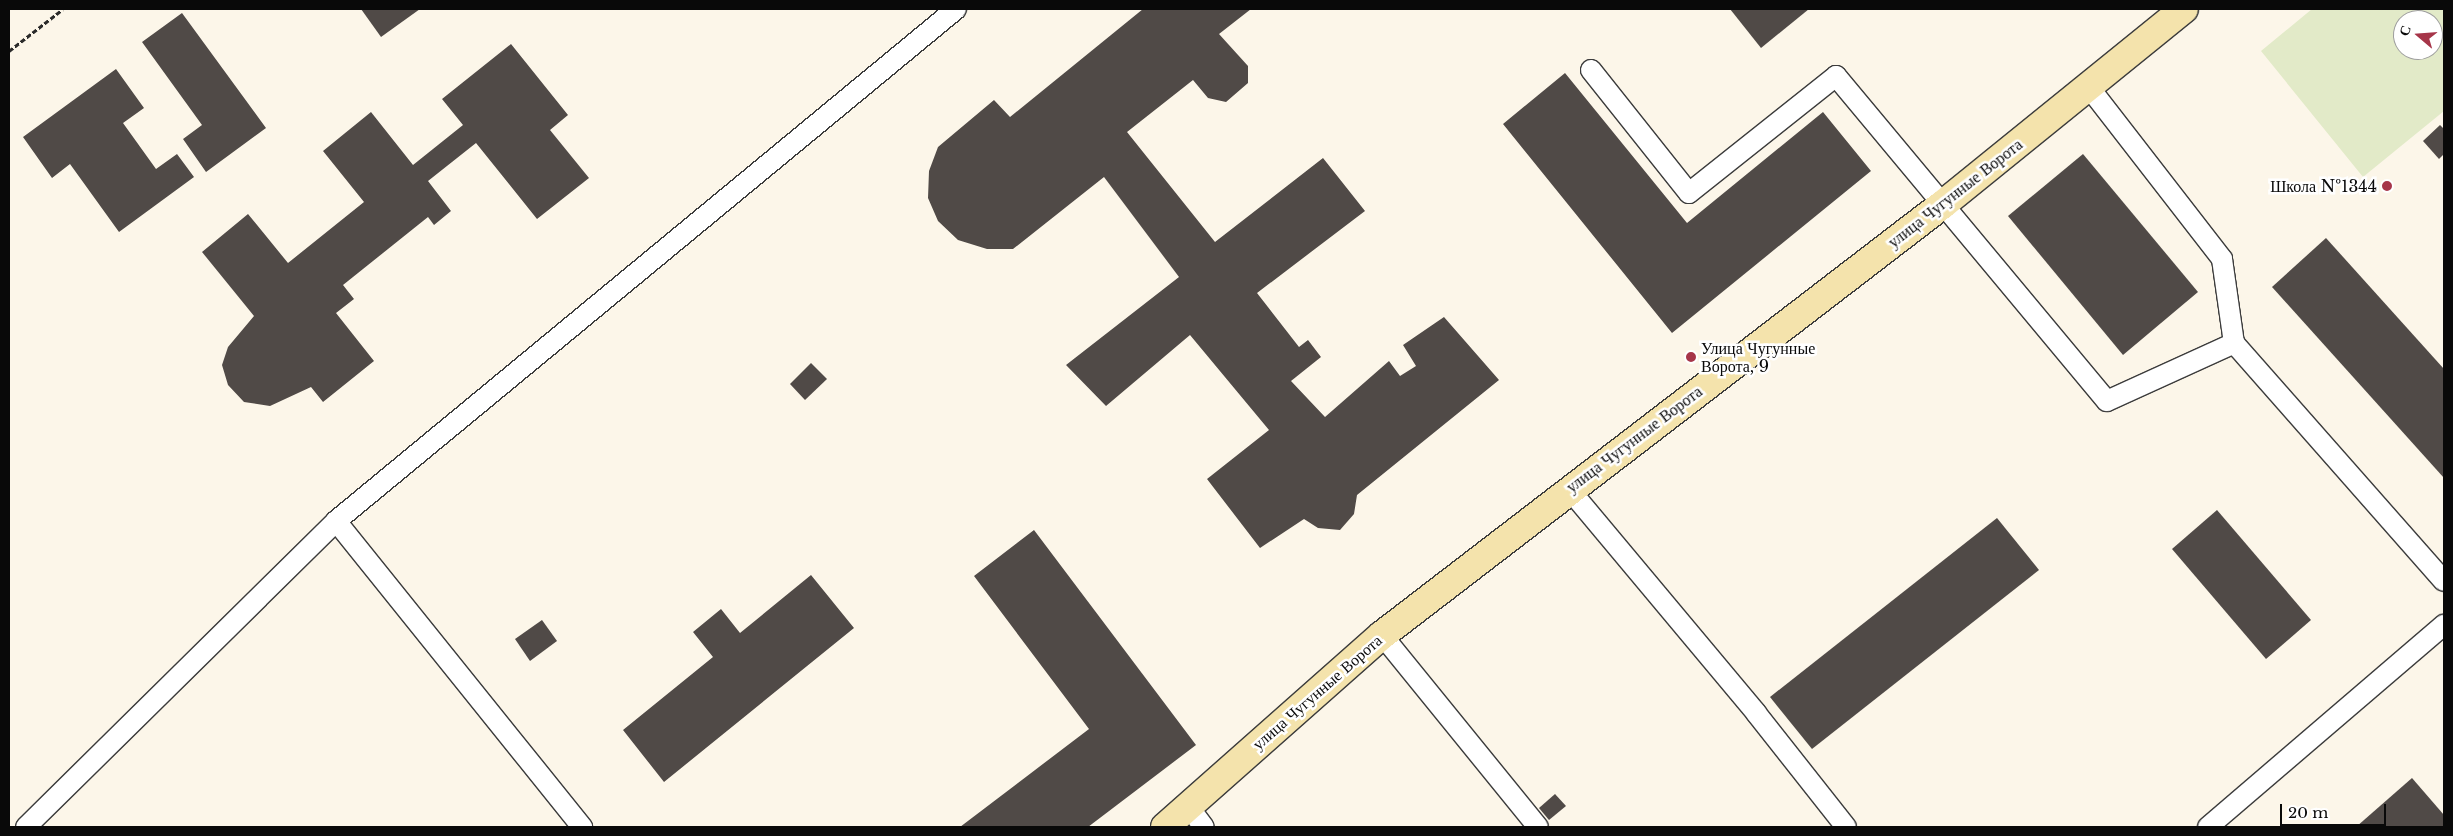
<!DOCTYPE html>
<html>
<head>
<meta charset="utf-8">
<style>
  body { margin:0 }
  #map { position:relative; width:2453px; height:836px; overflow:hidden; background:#fcf6e9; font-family:"Libre Baskerville",serif }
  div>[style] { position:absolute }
  .pitch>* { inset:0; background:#e2eac8 }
  .building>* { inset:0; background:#504a47 }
  .path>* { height:3px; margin-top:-1.5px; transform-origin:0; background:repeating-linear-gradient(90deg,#2b2b2b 0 5px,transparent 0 7.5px) }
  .roads { filter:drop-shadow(1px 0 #3c3c3c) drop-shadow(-1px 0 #3c3c3c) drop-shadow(0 1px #3c3c3c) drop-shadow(0 -1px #3c3c3c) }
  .lane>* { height:20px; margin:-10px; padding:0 10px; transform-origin:10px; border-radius:10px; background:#fff }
  .secondary>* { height:28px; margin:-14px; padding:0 14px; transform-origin:14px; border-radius:14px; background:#f4e3ac }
  .dots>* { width:14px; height:14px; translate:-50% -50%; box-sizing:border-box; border:2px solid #fff; border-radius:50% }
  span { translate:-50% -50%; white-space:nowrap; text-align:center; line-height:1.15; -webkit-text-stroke:5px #fff; paint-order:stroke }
  .poi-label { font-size:16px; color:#090909 }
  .right { translate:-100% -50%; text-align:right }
  .left { translate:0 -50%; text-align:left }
  .street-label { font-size:16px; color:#090909 }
  .frame { position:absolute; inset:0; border:10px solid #090909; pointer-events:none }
  .north { position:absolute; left:2393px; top:10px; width:50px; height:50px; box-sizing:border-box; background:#fff; border:1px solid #9d9d9d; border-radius:50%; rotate:288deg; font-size:14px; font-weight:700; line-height:20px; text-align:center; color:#090909 }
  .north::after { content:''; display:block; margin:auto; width:18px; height:22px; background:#a63549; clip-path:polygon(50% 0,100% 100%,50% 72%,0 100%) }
  .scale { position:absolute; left:2280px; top:804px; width:106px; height:22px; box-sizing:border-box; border:2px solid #090909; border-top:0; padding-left:6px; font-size:15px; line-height:18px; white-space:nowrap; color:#090909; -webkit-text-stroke:4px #fff; paint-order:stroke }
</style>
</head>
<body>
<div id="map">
  <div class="pitch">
    <i style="clip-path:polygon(evenodd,2312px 9px,2444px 9px,2444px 111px,2363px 177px,2261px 51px,2312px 9px,2403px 20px,2433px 20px,2433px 50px,2403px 50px,2403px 20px)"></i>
  </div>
  <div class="building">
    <i style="clip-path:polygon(361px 9px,420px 9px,381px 37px)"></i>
    <i style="clip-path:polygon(1143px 9px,1251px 9px,1219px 34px,1248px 66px,1248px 83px,1226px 102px,1208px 98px,1193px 80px,1127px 132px,1215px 242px,1323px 158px,1365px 211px,1257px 293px,1299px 347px,1308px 340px,1321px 357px,1291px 381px,1325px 417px,1389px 361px,1400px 376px,1416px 366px,1403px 345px,1444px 317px,1499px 380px,1357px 495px,1354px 514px,1340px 530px,1318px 528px,1304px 519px,1260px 548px,1207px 479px,1269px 430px,1190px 335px,1106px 406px,1066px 365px,1179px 277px,1104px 177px,1013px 249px,987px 249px,958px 240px,938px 221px,928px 198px,929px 171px,938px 147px,994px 100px,1010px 117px)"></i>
    <i style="clip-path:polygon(1730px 9px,1809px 9px,1761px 48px)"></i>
    <i style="clip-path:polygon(182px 13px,266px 128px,206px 172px,183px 139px,202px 125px,142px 42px)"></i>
    <i style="clip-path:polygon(511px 44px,568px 115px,550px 130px,589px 178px,537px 219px,476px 143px,428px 181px,451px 211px,434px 225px,428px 217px,343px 285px,354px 299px,336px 313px,374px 361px,323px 402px,311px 387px,270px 406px,244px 402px,228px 385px,222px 365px,228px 347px,254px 316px,202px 252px,248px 214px,288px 263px,364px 202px,323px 151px,371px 112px,413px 165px,463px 125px,442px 99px)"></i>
    <i style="clip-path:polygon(116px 69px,144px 108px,123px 123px,156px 169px,177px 154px,194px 177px,119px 232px,70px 164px,52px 178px,23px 137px)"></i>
    <i style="clip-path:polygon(1565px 73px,1687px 223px,1823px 112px,1871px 171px,1672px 333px,1503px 124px)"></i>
    <i style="clip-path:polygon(2440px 125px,2444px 129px,2444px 154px,2439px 159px,2423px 141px)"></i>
    <i style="clip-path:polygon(2083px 154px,2198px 292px,2123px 355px,2008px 216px)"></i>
    <i style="clip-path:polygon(2326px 238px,2444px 369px,2444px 478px,2272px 287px)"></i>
    <i style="clip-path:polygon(811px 363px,827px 379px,805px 400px,790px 384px)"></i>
    <i style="clip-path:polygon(2217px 510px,2311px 620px,2266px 659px,2172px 549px)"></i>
    <i style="clip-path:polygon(1997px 518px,2039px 570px,1812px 749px,1770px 697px)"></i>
    <i style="clip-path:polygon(1034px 530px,1196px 745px,1088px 827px,960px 827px,1089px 729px,974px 576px)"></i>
    <i style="clip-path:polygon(811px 575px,854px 628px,664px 782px,623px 730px,713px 657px,693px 632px,721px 609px,740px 633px)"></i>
    <i style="clip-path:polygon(542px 620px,557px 641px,530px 661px,515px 639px)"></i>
    <i style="clip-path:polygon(2412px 778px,2444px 815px,2444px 827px,2356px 827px)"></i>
    <i style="clip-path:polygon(1555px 794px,1566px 806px,1549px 820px,1539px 808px)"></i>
  </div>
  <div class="path">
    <i style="left:9px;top:51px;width:68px;rotate:-37.9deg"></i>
  </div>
  <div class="roads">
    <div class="lane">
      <i style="left:1591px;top:70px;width:157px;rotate:51.5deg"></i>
      <i style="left:1689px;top:193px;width:188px;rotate:-38.5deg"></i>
      <i style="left:1836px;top:76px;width:423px;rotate:50.2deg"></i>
      <i style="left:2107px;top:401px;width:140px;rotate:-24.5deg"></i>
      <i style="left:2234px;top:343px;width:317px;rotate:48.6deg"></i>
      <i style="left:2088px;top:86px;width:219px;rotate:52.2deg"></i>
      <i style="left:2222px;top:259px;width:85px;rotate:81.9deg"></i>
      <i style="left:1569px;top:489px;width:292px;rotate:50.1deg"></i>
      <i style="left:1756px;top:713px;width:145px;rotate:51.7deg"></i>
      <i style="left:336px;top:521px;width:393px;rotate:51.2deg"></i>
      <i style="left:1382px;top:635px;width:247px;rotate:50.9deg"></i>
      <i style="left:1188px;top:806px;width:26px;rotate:53deg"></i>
      <i style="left:26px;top:827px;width:436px;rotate:-44.6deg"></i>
      <i style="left:336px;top:521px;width:804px;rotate:-39.55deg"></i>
      <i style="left:2208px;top:827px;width:311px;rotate:-40.6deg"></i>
    </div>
    <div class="secondary">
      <i style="left:1165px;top:827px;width:290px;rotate:-41.5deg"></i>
      <i style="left:1382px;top:635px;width:706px;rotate:-37.52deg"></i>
      <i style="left:1942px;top:205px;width:311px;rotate:-39deg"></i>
    </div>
  </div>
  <div class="dots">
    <i style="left:2387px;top:186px;background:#a63549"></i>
    <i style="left:1691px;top:357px;background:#a63549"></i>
  </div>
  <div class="poi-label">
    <span class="right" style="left:2377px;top:186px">Школа №1344</span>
    <span class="left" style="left:1701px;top:357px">Улица Чугунные<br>Ворота, 9</span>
  </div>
  <div class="street-label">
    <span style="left:1955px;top:193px;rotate:-38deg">улица Чугунные Ворота</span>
    <span style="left:1634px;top:439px;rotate:-37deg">улица Чугунные Ворота</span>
    <span style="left:1317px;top:692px;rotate:-41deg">улица Чугунные Ворота</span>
  </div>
  <div class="frame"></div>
  <div class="north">С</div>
  <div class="scale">20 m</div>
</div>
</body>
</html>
